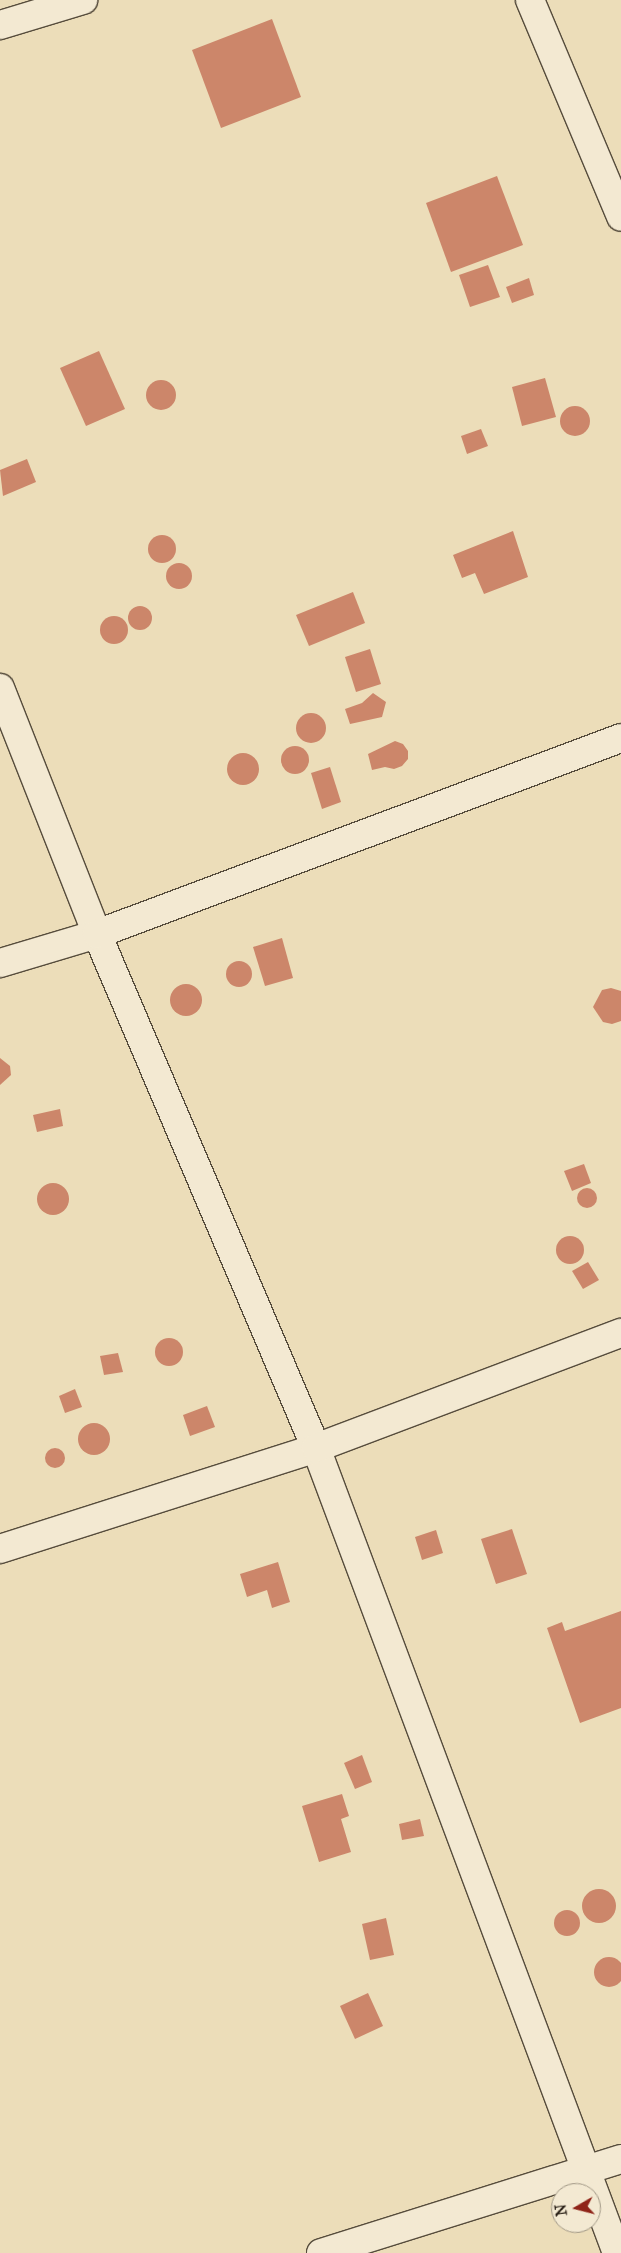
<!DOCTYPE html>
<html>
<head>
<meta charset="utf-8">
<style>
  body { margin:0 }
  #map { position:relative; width:621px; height:2253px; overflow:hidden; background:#ecddb9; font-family:"IM FELL Great Primer",serif }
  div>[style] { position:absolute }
  .building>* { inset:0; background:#cc866a }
  .round { border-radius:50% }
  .roads { filter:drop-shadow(1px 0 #564c3c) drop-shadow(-1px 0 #564c3c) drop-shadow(0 1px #564c3c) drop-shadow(0 -1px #564c3c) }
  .street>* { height:28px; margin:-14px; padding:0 14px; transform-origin:14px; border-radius:14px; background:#f3e9d2 }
  .secondary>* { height:28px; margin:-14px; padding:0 14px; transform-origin:14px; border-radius:14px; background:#f3e9d2 }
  span { translate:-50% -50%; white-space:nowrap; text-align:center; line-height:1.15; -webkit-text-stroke:5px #f3e9d2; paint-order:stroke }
  .north { position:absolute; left:551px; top:2183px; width:50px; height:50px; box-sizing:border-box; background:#f3e9d2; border:1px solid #a09785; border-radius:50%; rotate:262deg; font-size:14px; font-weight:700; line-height:20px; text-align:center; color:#241b12 }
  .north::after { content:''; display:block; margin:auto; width:18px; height:22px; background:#8f2418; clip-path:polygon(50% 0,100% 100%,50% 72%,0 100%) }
</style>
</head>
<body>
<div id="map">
  <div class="building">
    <i style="clip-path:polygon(272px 19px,301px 97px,221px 128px,192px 50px)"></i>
    <i style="clip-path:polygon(497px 176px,523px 245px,451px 272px,426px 203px)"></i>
    <i style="clip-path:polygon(488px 265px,500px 297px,470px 307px,459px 275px)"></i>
    <i style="clip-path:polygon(529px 278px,534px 295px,512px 303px,506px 287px)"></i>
    <i style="clip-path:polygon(99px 351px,125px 409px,86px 426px,60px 368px)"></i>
    <i style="clip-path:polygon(545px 378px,556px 417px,522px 426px,512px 387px)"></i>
    <i class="round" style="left:146px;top:380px;width:30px;height:30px"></i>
    <i class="round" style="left:560px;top:406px;width:30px;height:30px"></i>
    <i style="clip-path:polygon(481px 429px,488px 446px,467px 454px,461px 436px)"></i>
    <i style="clip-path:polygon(27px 459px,36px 482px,3px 496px,0 470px)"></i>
    <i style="clip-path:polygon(513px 531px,528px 577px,484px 594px,475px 573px,462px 578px,453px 555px)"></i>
    <i class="round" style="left:148px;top:535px;width:28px;height:28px"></i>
    <i class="round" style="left:166px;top:563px;width:26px;height:26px"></i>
    <i style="clip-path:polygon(353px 592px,365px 623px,309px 646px,296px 615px)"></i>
    <i class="round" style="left:128px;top:606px;width:24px;height:24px"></i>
    <i class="round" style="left:100px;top:616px;width:28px;height:28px"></i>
    <i style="clip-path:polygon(370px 649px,381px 684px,356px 692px,345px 657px)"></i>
    <i style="clip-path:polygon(373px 693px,386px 702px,382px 717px,350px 724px,345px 709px,362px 703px)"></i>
    <i class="round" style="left:296px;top:713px;width:30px;height:30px"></i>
    <i style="clip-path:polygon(395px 741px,403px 744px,408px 751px,408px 759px,402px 766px,394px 769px,385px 767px,372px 770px,368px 754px)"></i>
    <i class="round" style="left:281px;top:746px;width:28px;height:28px"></i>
    <i class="round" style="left:227px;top:753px;width:32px;height:32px"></i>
    <i style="clip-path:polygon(330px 767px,341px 802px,322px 809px,311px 773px)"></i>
    <i style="clip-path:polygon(282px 938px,293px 978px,265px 986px,253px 947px)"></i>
    <i class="round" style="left:226px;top:961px;width:26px;height:26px"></i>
    <i class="round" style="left:170px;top:984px;width:32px;height:32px"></i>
    <i style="clip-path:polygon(611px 988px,621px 991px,621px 1021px,612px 1024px,603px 1022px,593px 1007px,602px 990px)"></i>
    <i style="clip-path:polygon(0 1058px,10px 1066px,11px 1075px,0 1085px)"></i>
    <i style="clip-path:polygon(60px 1109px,63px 1126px,37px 1132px,33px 1115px)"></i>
    <i style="clip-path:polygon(584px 1164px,591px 1183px,572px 1191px,564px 1171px)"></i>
    <i class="round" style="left:37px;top:1183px;width:32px;height:32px"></i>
    <i class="round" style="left:577px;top:1188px;width:20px;height:20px"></i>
    <i class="round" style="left:556px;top:1236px;width:28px;height:28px"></i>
    <i style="clip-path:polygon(588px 1262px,599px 1280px,583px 1289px,572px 1271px)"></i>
    <i class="round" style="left:155px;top:1338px;width:28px;height:28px"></i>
    <i style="clip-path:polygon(118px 1353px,123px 1372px,104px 1375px,100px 1356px)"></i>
    <i style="clip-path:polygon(75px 1389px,82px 1407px,65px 1413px,59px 1396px)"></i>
    <i style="clip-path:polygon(207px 1406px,215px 1427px,190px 1436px,183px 1415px)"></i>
    <i class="round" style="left:78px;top:1423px;width:32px;height:32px"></i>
    <i class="round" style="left:45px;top:1448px;width:20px;height:20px"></i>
    <i style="clip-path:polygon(512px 1529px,527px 1574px,496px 1584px,481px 1539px)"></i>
    <i style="clip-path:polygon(436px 1530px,443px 1553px,422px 1560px,415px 1537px)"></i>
    <i style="clip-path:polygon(278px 1562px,290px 1602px,272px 1608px,267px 1590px,247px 1597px,240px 1574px)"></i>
    <i style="clip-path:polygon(621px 1611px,621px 1708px,580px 1723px,547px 1628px,562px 1622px,565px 1631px)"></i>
    <i style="clip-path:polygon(362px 1755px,372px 1782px,355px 1789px,344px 1763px)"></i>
    <i style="clip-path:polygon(342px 1794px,349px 1816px,341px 1819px,351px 1852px,319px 1862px,302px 1806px)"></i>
    <i style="clip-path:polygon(420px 1819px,424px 1836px,402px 1840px,399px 1824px)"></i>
    <i class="round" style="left:582px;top:1889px;width:34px;height:34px"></i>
    <i class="round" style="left:554px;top:1910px;width:26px;height:26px"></i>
    <i style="clip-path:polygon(386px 1918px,394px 1955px,370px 1960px,362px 1924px)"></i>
    <i class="round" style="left:594px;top:1957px;width:30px;height:30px"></i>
    <i style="clip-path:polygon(368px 1993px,383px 2026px,355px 2039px,340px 2006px)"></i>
  </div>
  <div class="roads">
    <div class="street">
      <i style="left:530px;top:0;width:235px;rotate:67.2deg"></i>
      <i style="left:0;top:25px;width:87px;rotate:-16.8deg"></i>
      <i style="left:0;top:688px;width:264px;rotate:68.5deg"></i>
      <i style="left:97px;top:934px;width:559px;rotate:66.92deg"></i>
      <i style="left:316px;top:1448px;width:859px;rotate:69.5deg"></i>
      <i style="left:0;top:963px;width:101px;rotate:-16.6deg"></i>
      <i style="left:97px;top:934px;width:559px;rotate:-20.51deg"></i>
      <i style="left:0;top:1549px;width:332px;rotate:-17.7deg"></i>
      <i style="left:316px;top:1448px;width:326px;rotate:-20.7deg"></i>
    </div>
    <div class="secondary">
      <i style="left:321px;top:2253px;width:314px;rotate:-17.4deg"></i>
    </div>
  </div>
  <div class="north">N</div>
</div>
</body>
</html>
